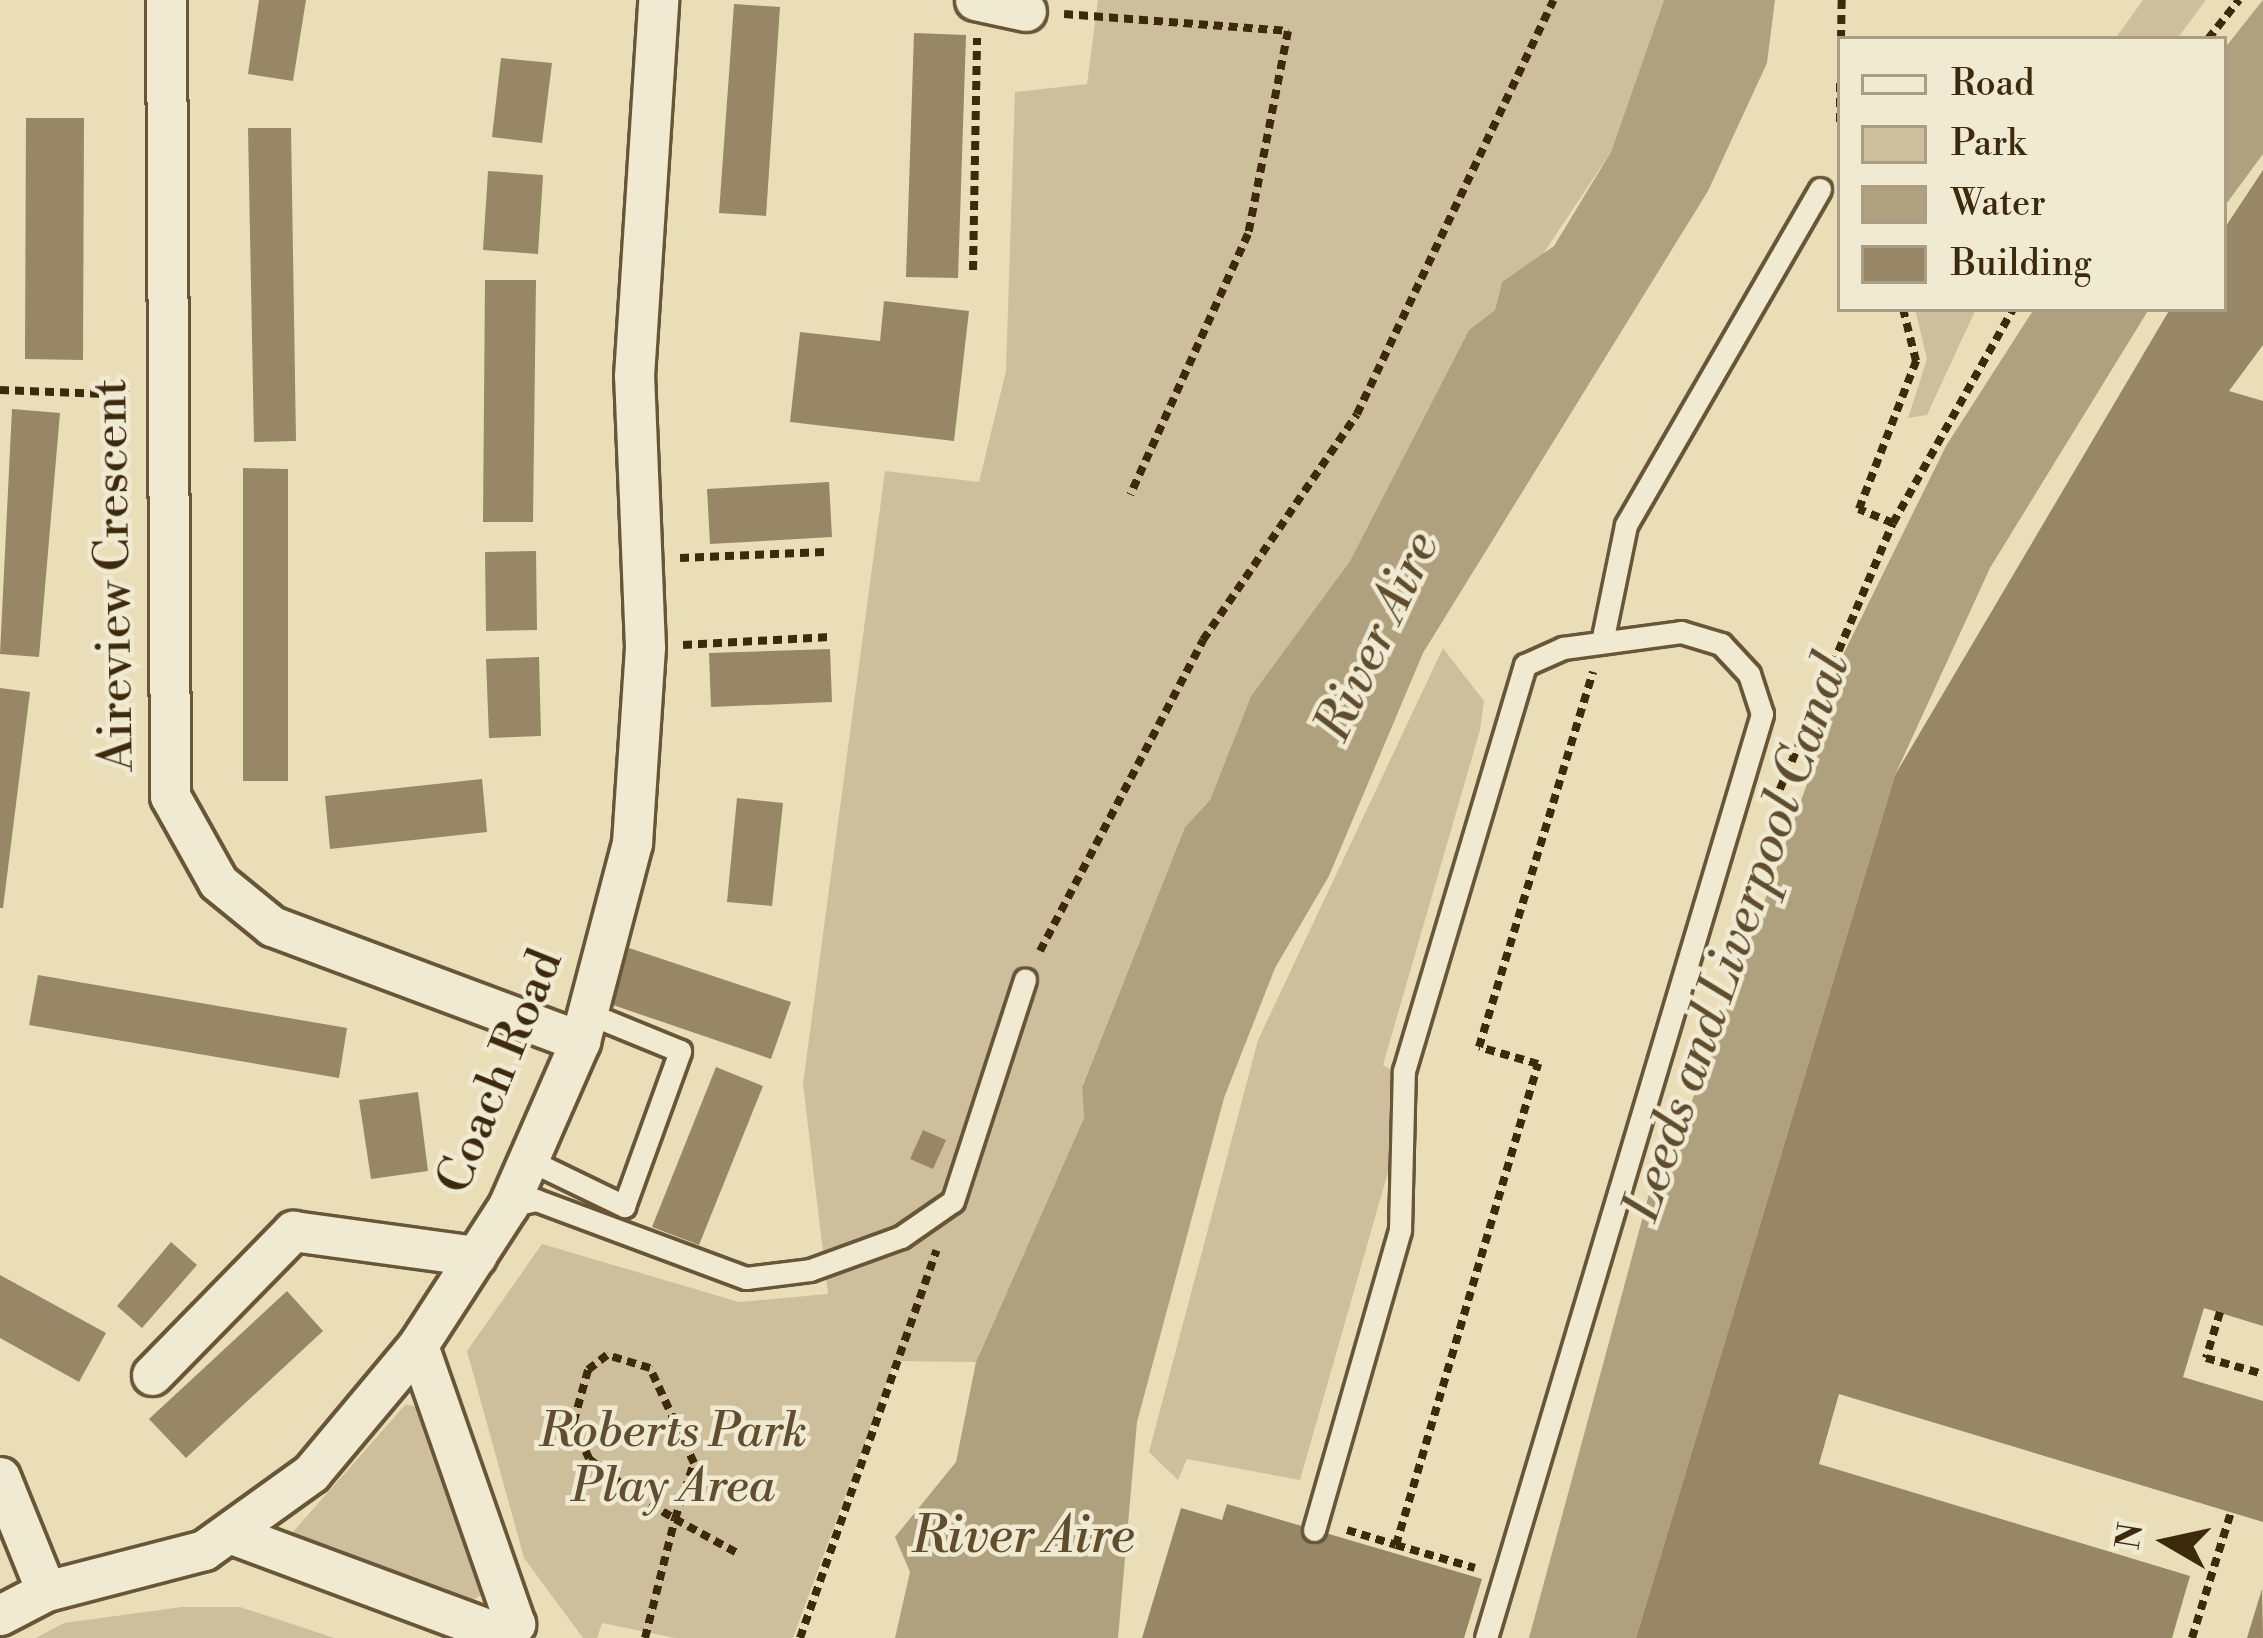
<!DOCTYPE html>
<html>
<head>
<meta charset="utf-8">
<style>
  body { margin:0 }
  #map { position:relative; width:2263px; height:1638px; overflow:hidden; background:#eadeb9; font-family:"Libre Bodoni",serif }
  div>[style] { position:absolute }
  .green>* { inset:0; background:#cdbf9c }
  .water>* { inset:0; background:#afa07e }
  .pier>* { inset:0; background:#eadeb9 }
  .building>* { inset:0; background:#978766 }
  .path>* { height:8px; margin-top:-4px; transform-origin:0; background:repeating-linear-gradient(90deg,#3d290c 0 9px,transparent 0 15px) }
  .roads { filter:drop-shadow(3px 0 #685637) drop-shadow(-3px 0 #685637) drop-shadow(0 3px #685637) drop-shadow(0 -3px #685637) }
  .service>* { height:21px; margin:-10.5px; padding:0 10.5px; transform-origin:10.5px; border-radius:10.5px; background:#f1ead2 }
  .minor>* { height:39px; margin:-19.5px; padding:0 19.5px; transform-origin:19.5px; border-radius:19.5px; background:#f1ead2 }
  span { translate:-50% -50%; white-space:nowrap; text-align:center; line-height:1.15; -webkit-text-stroke:9px #f1ead2; paint-order:stroke }
  .street-label { font-size:48px; color:#3d290c }
  .park-label { font-size:48px; color:#614e30; font-style:italic }
  .water-label { font-size:51px; color:#5f4d2e; font-style:italic }
  .legend { position:absolute; left:1837px; top:36px; width:390px; height:276px; box-sizing:border-box; background:#f1ead2; border:3px solid #a99d83; margin:0; padding:15px 21px; list-style:none; font-size:36px; color:#3d290c }
  .legend li { display:flex; align-items:center; gap:24px; height:60px }
  .legend b { width:60px; border:3px solid #a99d83 }
  .north { position:absolute; left:2107px; top:1482px; width:120px; height:120px; -webkit-text-stroke:9px #f1ead2; paint-order:stroke; rotate:279deg; font-size:33px; font-weight:700; line-height:48px; text-align:center; color:#3d290c }
  .north::after { content:''; display:block; margin:auto; width:42px; height:54px; background:#3d290c; clip-path:polygon(50% 0,100% 100%,50% 72%,0 100%) }
</style>
</head>
<body>
<div id="map">
  <div class="green">
    <i style="clip-path:polygon(1098px 0,1664px 0,1611px 152px,1531px 272px,1502px 282px,1495px 310px,1469px 330px,1350px 561px,1251px 696px,1210px 800px,1185px 827px,1082px 1086px,1084px 1118px,976px 1362px,895px 1361px,793px 1638px,675px 1638px,602px 1623px,597px 1638px,583px 1638px,524px 1558px,467px 1351px,542px 1244px,739px 1302px,828px 1294px,803px 1084px,885px 471px,979px 482px,1006px 371px,1015px 92px,1087px 84px)"></i>
    <i style="clip-path:polygon(2143px 0,2206px 0,2177px 39px,2115px 39px)"></i>
    <i style="clip-path:polygon(1915px 309px,1976px 309px,1927px 415px,1908px 418px,1927px 359px)"></i>
    <i style="clip-path:polygon(1443px 648px,1484px 701px,1480px 730px,1383px 1065px,1401px 1075px,1398px 1137px,1300px 1480px,1187px 1459px,1178px 1480px,1149px 1452px,1258px 1040px)"></i>
    <i style="clip-path:polygon(406px 1404px,426px 1410px,492px 1587px,471px 1602px,291px 1534px)"></i>
    <i style="clip-path:polygon(182px 1607px,240px 1607px,334px 1638px,36px 1638px,64px 1623px)"></i>
  </div>
  <div class="water">
    <i style="clip-path:polygon(1664px 0,1775px 0,1767px 63px,1708px 191px,1423px 653px,1329px 876px,1275px 968px,1224px 1098px,1137px 1422px,1118px 1638px,895px 1638px,910px 1572px,895px 1537px,956px 1462px,976px 1362px,1084px 1118px,1082px 1087px,1185px 827px,1210px 800px,1251px 696px,1350px 561px,1469px 330px,1495px 310px,1502px 282px,1554px 246px,1611px 152px)"></i>
    <i style="clip-path:polygon(2263px 0,2263px 154px,2224px 207px,2224px 49px)"></i>
    <i style="clip-path:polygon(2034px 309px,2149px 309px,1990px 568px,1895px 775px,1636px 1638px,1529px 1638px,1652px 1183px,1663px 1180px,1845px 679px,1838px 665px,1946px 446px)"></i>
  </div>
  <div class="pier">
    <i style="clip-path:polygon(1838px 665px,1845px 679px,1663px 1181px,1652px 1183px)"></i>
  </div>
  <div class="building">
    <i style="clip-path:polygon(259px 0,306px 0,293px 81px,248px 74px)"></i>
    <i style="clip-path:polygon(734px 4px,780px 7px,766px 216px,719px 213px)"></i>
    <i style="clip-path:polygon(914px 33px,966px 35px,958px 278px,906px 277px)"></i>
    <i style="clip-path:polygon(501px 58px,552px 63px,542px 143px,492px 137px)"></i>
    <i style="clip-path:polygon(26px 118px,84px 118px,83px 360px,25px 359px)"></i>
    <i style="clip-path:polygon(248px 128px,291px 128px,296px 441px,254px 442px)"></i>
    <i style="clip-path:polygon(2263px 170px,2263px 345px,2229px 391px,2263px 401px,2263px 1326px,2204px 1308px,2183px 1377px,2263px 1401px,2263px 1522px,1839px 1394px,1819px 1464px,2190px 1576px,2172px 1638px,1636px 1638px,1895px 775px,2170px 309px,2224px 309px,2224px 229px)"></i>
    <i style="clip-path:polygon(488px 171px,543px 175px,538px 254px,483px 250px)"></i>
    <i style="clip-path:polygon(485px 280px,536px 280px,533px 522px,483px 522px)"></i>
    <i style="clip-path:polygon(884px 301px,969px 311px,954px 441px,790px 422px,800px 332px,880px 341px)"></i>
    <i style="clip-path:polygon(12px 409px,60px 413px,39px 657px,0 654px)"></i>
    <i style="clip-path:polygon(243px 468px,288px 469px,288px 781px,243px 781px)"></i>
    <i style="clip-path:polygon(829px 482px,832px 537px,710px 544px,707px 489px)"></i>
    <i style="clip-path:polygon(536px 551px,537px 630px,486px 631px,485px 552px)"></i>
    <i style="clip-path:polygon(830px 649px,832px 702px,711px 707px,709px 653px)"></i>
    <i style="clip-path:polygon(539px 657px,541px 736px,489px 738px,486px 659px)"></i>
    <i style="clip-path:polygon(0 688px,30px 692px,3px 908px,0 908px)"></i>
    <i style="clip-path:polygon(482px 779px,487px 832px,330px 849px,325px 796px)"></i>
    <i style="clip-path:polygon(737px 798px,783px 803px,772px 906px,727px 902px)"></i>
    <i style="clip-path:polygon(629px 948px,791px 1002px,771px 1059px,610px 1004px)"></i>
    <i style="clip-path:polygon(38px 975px,347px 1028px,339px 1078px,29px 1025px)"></i>
    <i style="clip-path:polygon(716px 1067px,763px 1086px,699px 1245px,652px 1227px)"></i>
    <i style="clip-path:polygon(418px 1092px,428px 1171px,371px 1179px,359px 1100px)"></i>
    <i style="clip-path:polygon(923px 1130px,946px 1140px,933px 1169px,910px 1159px)"></i>
    <i style="clip-path:polygon(171px 1242px,197px 1265px,142px 1328px,117px 1306px)"></i>
    <i style="clip-path:polygon(0 1275px,106px 1333px,79px 1382px,0 1338px)"></i>
    <i style="clip-path:polygon(287px 1291px,323px 1331px,186px 1458px,149px 1419px)"></i>
    <i style="clip-path:polygon(1227px 1504px,1482px 1579px,1464px 1638px,1142px 1638px,1181px 1508px,1222px 1520px)"></i>
    <i style="clip-path:polygon(2262px 1589px,2263px 1638px,2247px 1638px)"></i>
  </div>
  <div class="path">
    <i style="left:1064px;top:14px;width:225px;rotate:4.3deg"></i>
    <i style="left:1288px;top:31px;width:207px;rotate:101.1deg"></i>
    <i style="left:1248px;top:234px;width:286px;rotate:114.3deg"></i>
    <i style="left:1841px;top:39px;width:39px;rotate:-89deg"></i>
    <i style="left:2208px;top:39px;width:50px;rotate:-51.5deg"></i>
    <i style="left:1840px;top:83px;width:44px;rotate:90deg"></i>
    <i style="left:973px;top:270px;width:232px;rotate:-89deg"></i>
    <i style="left:0;top:390px;width:132px;rotate:2.2deg"></i>
    <i style="left:1893px;top:523px;width:37px;rotate:-158deg"></i>
    <i style="left:1859px;top:509px;width:159px;rotate:-68.9deg"></i>
    <i style="left:1916px;top:361px;width:54px;rotate:-104deg"></i>
    <i style="left:680px;top:558px;width:145px;rotate:-2.4deg"></i>
    <i style="left:683px;top:645px;width:147px;rotate:-3.1deg"></i>
    <i style="left:1774px;top:803px;width:304px;rotate:-67deg"></i>
    <i style="left:1893px;top:523px;width:245px;rotate:-60.7deg"></i>
    <i style="left:1040px;top:951px;width:351px;rotate:-62.3deg"></i>
    <i style="left:1203px;top:640px;width:273px;rotate:-55.7deg"></i>
    <i style="left:1357px;top:414px;width:458px;rotate:-64.6deg"></i>
    <i style="left:2220px;top:1312px;width:48px;rotate:106.9deg"></i>
    <i style="left:2206px;top:1358px;width:59px;rotate:15.7deg"></i>
    <i style="left:1347px;top:1530px;width:51px;rotate:17deg"></i>
    <i style="left:1396px;top:1545px;width:502px;rotate:-73.55deg"></i>
    <i style="left:1538px;top:1064px;width:61px;rotate:-163.9deg"></i>
    <i style="left:1479px;top:1047px;width:392px;rotate:-73.1deg"></i>
    <i style="left:1396px;top:1545px;width:82px;rotate:16.2deg"></i>
    <i style="left:645px;top:1638px;width:123px;rotate:-75.9deg"></i>
    <i style="left:675px;top:1519px;width:59px;rotate:-71.3deg"></i>
    <i style="left:694px;top:1463px;width:105px;rotate:-114.9deg"></i>
    <i style="left:650px;top:1368px;width:45px;rotate:-163.2deg"></i>
    <i style="left:607px;top:1355px;width:24px;rotate:142deg"></i>
    <i style="left:588px;top:1370px;width:56px;rotate:105.5deg"></i>
    <i style="left:573px;top:1424px;width:38px;rotate:65deg"></i>
    <i style="left:589px;top:1459px;width:61px;rotate:37.6deg"></i>
    <i style="left:637px;top:1496px;width:44px;rotate:31.2deg"></i>
    <i style="left:675px;top:1519px;width:71px;rotate:28.7deg"></i>
    <i style="left:800px;top:1638px;width:411px;rotate:-70.6deg"></i>
    <i style="left:2192px;top:1638px;width:132px;rotate:-72.8deg"></i>
  </div>
  <div class="roads">
    <div class="service">
      <i style="left:1602px;top:642px;width:119px;rotate:-78.4deg"></i>
      <i style="left:1626px;top:525px;width:388px;rotate:-60deg"></i>
      <i style="left:529px;top:1160px;width:106px;rotate:25.8deg"></i>
      <i style="left:624px;top:1206px;width:165px;rotate:-70.1deg"></i>
      <i style="left:680px;top:1051px;width:97px;rotate:-157.7deg"></i>
      <i style="left:508px;top:1206px;width:29px;rotate:-12deg"></i>
      <i style="left:536px;top:1200px;width:224px;rotate:20.4deg"></i>
      <i style="left:746px;top:1278px;width:64px;rotate:-7.1deg"></i>
      <i style="left:810px;top:1270px;width:97px;rotate:-19.9deg"></i>
      <i style="left:901px;top:1237px;width:63px;rotate:-34.7deg"></i>
      <i style="left:953px;top:1201px;width:233px;rotate:-72deg"></i>
      <i style="left:1314px;top:1530px;width:312px;rotate:-74deg"></i>
      <i style="left:1400px;top:1230px;width:159px;rotate:-88.6deg"></i>
      <i style="left:1404px;top:1071px;width:424px;rotate:-73.4deg"></i>
      <i style="left:1525px;top:665px;width:42px;rotate:-24.1deg"></i>
      <i style="left:1563px;top:648px;width:119px;rotate:-7.7deg"></i>
      <i style="left:1681px;top:632px;width:42px;rotate:16.7deg"></i>
      <i style="left:1721px;top:644px;width:41px;rotate:47deg"></i>
      <i style="left:1749px;top:674px;width:42px;rotate:72deg"></i>
      <i style="left:1762px;top:714px;width:964px;rotate:106.63deg"></i>
    </div>
    <div class="minor">
      <i style="left:166px;top:0;width:796px;rotate:89.71deg"></i>
      <i style="left:170px;top:796px;width:98px;rotate:60.8deg"></i>
      <i style="left:218px;top:882px;width:70px;rotate:39.2deg"></i>
      <i style="left:272px;top:926px;width:329px;rotate:20.5deg"></i>
      <i style="left:975px;top:0;width:52px;rotate:12.2deg"></i>
      <i style="left:152px;top:1375px;width:202px;rotate:-45.6deg"></i>
      <i style="left:293px;top:1231px;width:185px;rotate:7.8deg"></i>
      <i style="left:0;top:1477px;width:123px;rotate:68deg"></i>
      <i style="left:229px;top:1533px;width:293px;rotate:20.4deg"></i>
      <i style="left:504px;top:1635px;width:16px;rotate:-45deg"></i>
      <i style="left:515px;top:1624px;width:295px;rotate:-109.2deg"></i>
      <i style="left:0;top:1615px;width:52px;rotate:-27.6deg"></i>
      <i style="left:46px;top:1591px;width:163px;rotate:-14.5deg"></i>
      <i style="left:204px;top:1550px;width:132px;rotate:-35.7deg"></i>
      <i style="left:311px;top:1473px;width:167px;rotate:-50.1deg"></i>
      <i style="left:418px;top:1345px;width:166px;rotate:-57.1deg"></i>
      <i style="left:508px;top:1206px;width:180px;rotate:-66.4deg"></i>
      <i style="left:580px;top:1041px;width:205px;rotate:-75.3deg"></i>
      <i style="left:632px;top:843px;width:196px;rotate:-86.2deg"></i>
      <i style="left:645px;top:647px;width:271px;rotate:-92.3deg"></i>
      <i style="left:634px;top:376px;width:377px;rotate:-86.3deg"></i>
    </div>
  </div>
  <div class="street-label">
    <span style="left:115px;top:575px;rotate:-91deg">Aireview Crescent</span>
    <span style="left:501px;top:1072px;rotate:-68deg">Coach Road</span>
  </div>
  <div class="park-label">
    <span style="left:673px;top:1460px">Roberts Park<br>Play Area</span>
  </div>
  <div class="water-label">
    <span style="left:1378px;top:637px;rotate:-65deg">River Aire</span>
    <span style="left:1738px;top:937px;rotate:-71deg">Leeds and Liverpool Canal</span>
    <span style="left:1023px;top:1537px">River Aire</span>
  </div>
  <ul class="legend">
  <li><b style="height:15px;background:#f1ead2"></b>Road</li>
  <li><b style="height:33px;background:#cdbf9c"></b>Park</li>
  <li><b style="height:33px;background:#afa07e"></b>Water</li>
  <li><b style="height:33px;background:#978766"></b>Building</li>
  </ul>
  <div class="north">N</div>
</div>
</body>
</html>
